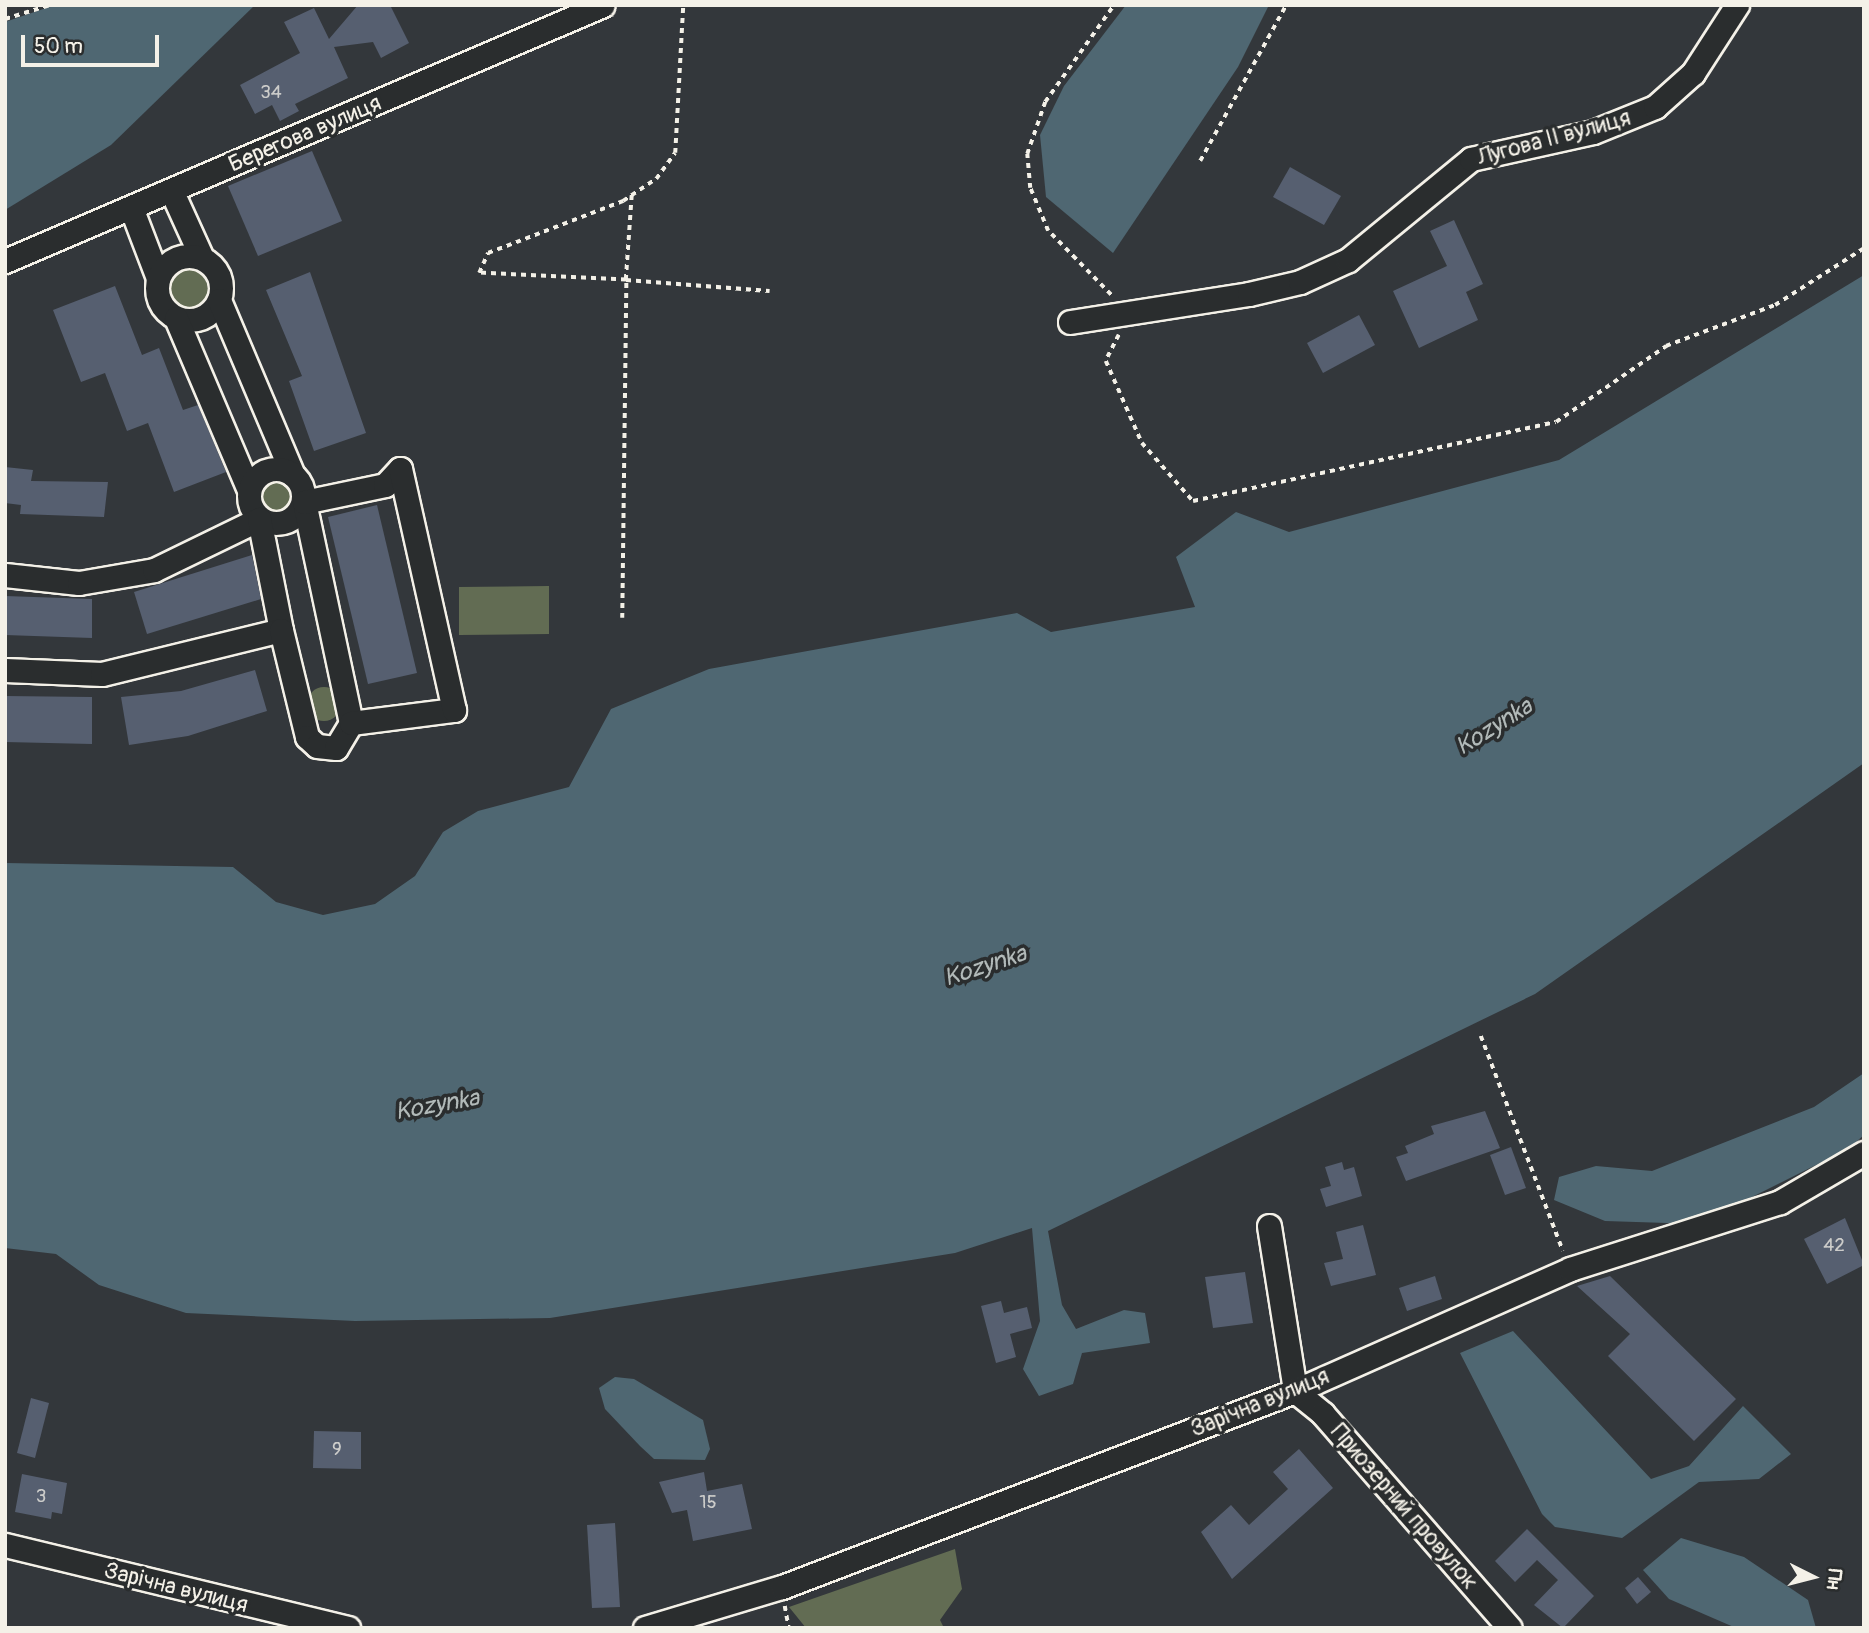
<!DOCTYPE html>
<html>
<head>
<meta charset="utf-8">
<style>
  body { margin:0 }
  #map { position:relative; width:1869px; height:1633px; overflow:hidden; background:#33373b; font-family:Pangolin,sans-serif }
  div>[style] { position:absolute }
  .green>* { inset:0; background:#626c53 }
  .round { border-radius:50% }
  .water>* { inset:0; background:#4f6772 }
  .building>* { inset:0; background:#565f70 }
  .path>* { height:3.5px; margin-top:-1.75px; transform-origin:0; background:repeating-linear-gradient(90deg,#f4f1e8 0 5px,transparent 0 10px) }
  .roads { filter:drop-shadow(2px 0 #f4f1e8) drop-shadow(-2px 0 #f4f1e8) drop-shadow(0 2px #f4f1e8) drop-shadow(0 -2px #f4f1e8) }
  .minor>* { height:23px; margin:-11.5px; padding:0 11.5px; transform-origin:11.5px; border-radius:11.5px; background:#2a2d2e }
  .minor>.ring { margin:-11.5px; padding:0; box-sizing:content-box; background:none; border:23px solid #2a2d2e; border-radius:50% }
  span { translate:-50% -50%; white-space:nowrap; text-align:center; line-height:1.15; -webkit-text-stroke:7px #2a2d2e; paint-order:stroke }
  .number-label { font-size:19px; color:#ccccca }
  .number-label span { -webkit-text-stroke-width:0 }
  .street-label { font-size:23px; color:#f4f1e8 }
  .water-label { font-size:24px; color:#b2bab9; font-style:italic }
  .frame { position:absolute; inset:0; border:7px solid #f4f1e8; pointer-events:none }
  .north { position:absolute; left:1778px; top:1542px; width:70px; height:70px; -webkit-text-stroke:5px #2a2d2e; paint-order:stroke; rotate:96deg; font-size:19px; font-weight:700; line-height:28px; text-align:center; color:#f4f1e8 }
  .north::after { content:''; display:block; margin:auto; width:24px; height:32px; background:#f4f1e8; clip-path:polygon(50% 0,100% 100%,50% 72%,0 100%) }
  .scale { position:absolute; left:21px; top:35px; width:138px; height:32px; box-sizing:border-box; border:4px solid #f4f1e8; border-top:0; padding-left:9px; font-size:21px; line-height:24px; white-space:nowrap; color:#f4f1e8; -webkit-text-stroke:5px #2a2d2e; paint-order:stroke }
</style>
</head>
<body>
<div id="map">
  <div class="green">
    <i class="round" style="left:166px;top:269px;width:42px;height:42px"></i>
    <i class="round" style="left:258px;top:478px;width:36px;height:36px"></i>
    <i style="clip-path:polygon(549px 586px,549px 634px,459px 635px,459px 587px)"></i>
    <i class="round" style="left:307px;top:687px;width:34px;height:34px"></i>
    <i style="clip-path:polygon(955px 1549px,962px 1589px,940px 1620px,944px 1628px,806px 1628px,789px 1607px)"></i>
  </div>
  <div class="water">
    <i style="clip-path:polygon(55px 5px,255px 5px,111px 145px,5px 210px,5px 22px)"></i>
    <i style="clip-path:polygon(1126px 5px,1269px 5px,1238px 67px,1113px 253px,1046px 197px,1040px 135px,1064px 86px)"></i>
    <i style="clip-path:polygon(1864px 275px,1864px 763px,1535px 994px,1048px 1231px,1062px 1305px,1076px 1329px,1124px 1310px,1145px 1313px,1150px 1343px,1082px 1353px,1073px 1384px,1039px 1396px,1023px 1369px,1040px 1321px,1032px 1228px,955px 1253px,550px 1318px,355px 1321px,186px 1313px,99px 1285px,56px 1254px,5px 1248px,5px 863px,233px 867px,276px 902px,323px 915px,375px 904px,415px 876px,443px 832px,478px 811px,569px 787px,611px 709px,709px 669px,1017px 613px,1051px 632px,1195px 607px,1176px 557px,1236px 512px,1289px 532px,1559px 460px)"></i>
    <i style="clip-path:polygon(1864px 1073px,1864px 1135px,1848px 1149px,1698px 1224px,1605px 1221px,1554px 1200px,1559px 1177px,1596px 1166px,1652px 1171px,1814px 1107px)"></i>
    <i style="clip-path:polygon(1513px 1331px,1651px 1479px,1689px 1466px,1743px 1406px,1791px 1454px,1759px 1479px,1699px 1482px,1622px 1538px,1555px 1527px,1542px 1514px,1460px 1353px)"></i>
    <i style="clip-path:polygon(615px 1377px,634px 1379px,703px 1420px,710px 1449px,705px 1460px,654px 1459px,640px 1446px,605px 1409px,599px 1388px)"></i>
    <i style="clip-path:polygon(1681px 1538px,1744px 1557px,1808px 1600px,1816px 1628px,1736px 1628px,1669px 1599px,1643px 1570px)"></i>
  </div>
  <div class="building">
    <i style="clip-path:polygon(358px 5px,390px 5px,409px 43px,381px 58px,373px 42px,334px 47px,348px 78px,295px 104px,299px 111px,280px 121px,272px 105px,255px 114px,240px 85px,300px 53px,284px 22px,314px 8px,329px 39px)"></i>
    <i style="clip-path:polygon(312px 151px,342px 221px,258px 256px,228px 186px)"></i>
    <i style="clip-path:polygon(1290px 167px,1341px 196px,1324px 225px,1273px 197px)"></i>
    <i style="clip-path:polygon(1454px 220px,1483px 284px,1466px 292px,1478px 320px,1419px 348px,1393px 291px,1447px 266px,1430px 231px)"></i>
    <i style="clip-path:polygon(310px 272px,366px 433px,314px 451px,289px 381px,302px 376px,266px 290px)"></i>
    <i style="clip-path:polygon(115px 286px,142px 355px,159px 348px,183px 410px,198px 405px,226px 472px,174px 492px,148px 423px,127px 431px,105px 373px,81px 382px,53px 310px)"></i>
    <i style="clip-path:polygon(1359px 315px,1375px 345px,1323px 373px,1307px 343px)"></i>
    <i style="clip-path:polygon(5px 467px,33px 470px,31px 481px,108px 482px,104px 517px,20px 514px,21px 505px,5px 503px)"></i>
    <i style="clip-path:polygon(377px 505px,417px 673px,368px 684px,328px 517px)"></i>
    <i style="clip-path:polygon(252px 555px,261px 599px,147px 634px,134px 592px)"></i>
    <i style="clip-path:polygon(5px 596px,92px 599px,92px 638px,5px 635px)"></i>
    <i style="clip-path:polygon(255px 670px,267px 711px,188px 736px,129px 745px,121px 697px,181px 691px)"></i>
    <i style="clip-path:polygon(5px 696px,92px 697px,92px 744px,5px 742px)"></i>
    <i style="clip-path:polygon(1485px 1111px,1500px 1148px,1406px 1181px,1396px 1157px,1408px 1153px,1405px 1146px,1434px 1134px,1431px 1126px)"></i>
    <i style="clip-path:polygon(1511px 1147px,1526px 1188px,1505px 1195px,1490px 1155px)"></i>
    <i style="clip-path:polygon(1342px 1162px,1344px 1170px,1354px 1167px,1362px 1196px,1326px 1207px,1320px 1189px,1331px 1186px,1325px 1167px)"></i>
    <i style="clip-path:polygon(1845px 1218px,1864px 1265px,1827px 1284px,1804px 1239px)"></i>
    <i style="clip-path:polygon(1363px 1225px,1376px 1275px,1331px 1286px,1324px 1263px,1343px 1259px,1336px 1232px)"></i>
    <i style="clip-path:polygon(1245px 1272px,1253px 1323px,1213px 1328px,1205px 1277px)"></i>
    <i style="clip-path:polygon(1435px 1276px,1442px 1299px,1407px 1311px,1399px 1288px)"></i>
    <i style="clip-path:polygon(1610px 1276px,1736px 1399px,1694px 1441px,1608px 1356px,1630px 1334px,1577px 1286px)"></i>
    <i style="clip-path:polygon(1001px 1301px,1004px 1313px,1027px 1307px,1032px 1328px,1010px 1334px,1016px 1357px,996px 1363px,981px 1306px)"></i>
    <i style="clip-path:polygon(31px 1398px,49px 1403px,35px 1458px,17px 1453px)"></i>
    <i style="clip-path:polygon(314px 1431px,361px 1432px,361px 1469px,313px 1468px)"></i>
    <i style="clip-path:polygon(1299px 1449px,1333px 1488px,1232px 1579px,1201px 1532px,1231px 1505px,1249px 1525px,1288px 1489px,1273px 1472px)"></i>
    <i style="clip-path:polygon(704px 1472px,707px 1491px,742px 1484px,752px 1529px,693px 1541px,687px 1510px,672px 1513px,659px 1482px)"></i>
    <i style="clip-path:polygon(22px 1474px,67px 1483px,62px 1514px,52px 1512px,51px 1519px,15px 1512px)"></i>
    <i style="clip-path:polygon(615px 1523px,620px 1607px,592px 1608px,587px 1525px)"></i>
    <i style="clip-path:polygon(1527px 1529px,1594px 1596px,1563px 1628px,1534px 1605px,1558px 1580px,1537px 1560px,1515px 1582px,1495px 1561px)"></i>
    <i style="clip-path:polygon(1638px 1577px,1651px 1592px,1637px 1604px,1625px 1588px)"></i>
  </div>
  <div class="path">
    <i style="left:5px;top:19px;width:47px;rotate:-17.3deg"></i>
    <i style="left:1200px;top:161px;width:178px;rotate:-61.1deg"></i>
    <i style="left:632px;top:195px;width:85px;rotate:94deg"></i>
    <i style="left:626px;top:280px;width:144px;rotate:4.4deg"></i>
    <i style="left:1111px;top:295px;width:90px;rotate:-134.5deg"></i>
    <i style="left:1048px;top:231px;width:47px;rotate:-112.7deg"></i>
    <i style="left:1030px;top:188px;width:34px;rotate:-95deg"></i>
    <i style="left:1027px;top:154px;width:55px;rotate:-70.9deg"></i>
    <i style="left:1045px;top:102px;width:119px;rotate:-54.6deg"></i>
    <i style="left:1119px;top:335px;width:29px;rotate:117deg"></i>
    <i style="left:1106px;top:361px;width:90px;rotate:66.3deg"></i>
    <i style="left:1142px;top:443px;width:77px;rotate:48.7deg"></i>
    <i style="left:1193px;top:501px;width:371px;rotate:-12.3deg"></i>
    <i style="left:1556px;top:422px;width:134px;rotate:-34.6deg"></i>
    <i style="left:1666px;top:346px;width:116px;rotate:-20.6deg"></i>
    <i style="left:1775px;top:305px;width:106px;rotate:-32.6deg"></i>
    <i style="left:622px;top:618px;width:338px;rotate:-89.3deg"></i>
    <i style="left:626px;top:280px;width:147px;rotate:-177.3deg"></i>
    <i style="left:479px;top:273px;width:22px;rotate:-66deg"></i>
    <i style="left:488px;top:253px;width:145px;rotate:-21.1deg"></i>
    <i style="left:623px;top:201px;width:40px;rotate:-34deg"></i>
    <i style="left:656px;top:179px;width:32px;rotate:-54deg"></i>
    <i style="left:675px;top:153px;width:148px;rotate:-86.9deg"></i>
    <i style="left:1481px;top:1036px;width:230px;rotate:69.1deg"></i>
    <i style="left:785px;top:1606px;width:22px;rotate:80deg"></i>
  </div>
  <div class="roads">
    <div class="minor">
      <i style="left:172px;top:192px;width:72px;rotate:65.6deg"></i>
      <i style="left:132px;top:210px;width:73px;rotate:69.1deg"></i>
      <i class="ring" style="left:157px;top:256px;width:41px;height:41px"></i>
      <i style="left:5px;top:261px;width:650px;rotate:-23.18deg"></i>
      <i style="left:219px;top:300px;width:190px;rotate:67.1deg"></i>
      <i style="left:176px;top:318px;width:187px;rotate:67deg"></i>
      <i style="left:1070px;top:322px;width:181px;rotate:-8.9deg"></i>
      <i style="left:1249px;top:294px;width:52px;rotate:-13.2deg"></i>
      <i style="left:1300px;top:282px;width:53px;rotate:-24.6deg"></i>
      <i style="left:1348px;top:260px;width:159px;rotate:-39.4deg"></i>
      <i style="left:1471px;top:159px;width:125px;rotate:-12.5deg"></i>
      <i style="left:1593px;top:132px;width:67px;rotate:-22deg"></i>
      <i style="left:1655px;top:107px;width:51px;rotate:-41.8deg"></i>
      <i style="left:1693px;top:73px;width:81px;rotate:-57.1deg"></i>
      <i class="ring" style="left:249px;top:469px;width:31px;height:31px"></i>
      <i style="left:5px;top:575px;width:74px;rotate:6.2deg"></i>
      <i style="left:79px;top:583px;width:76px;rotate:-9.8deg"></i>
      <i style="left:154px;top:570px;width:117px;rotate:-25.9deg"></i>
      <i style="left:259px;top:519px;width:113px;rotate:78.8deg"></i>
      <i style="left:5px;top:670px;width:97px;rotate:2.4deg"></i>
      <i style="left:102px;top:674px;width:184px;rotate:-13.8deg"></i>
      <i style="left:281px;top:630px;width:110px;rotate:76.3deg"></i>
      <i style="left:307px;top:737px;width:13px;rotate:42deg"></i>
      <i style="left:317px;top:746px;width:19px;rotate:6deg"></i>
      <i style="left:336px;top:748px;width:29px;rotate:-59deg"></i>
      <i style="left:351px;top:723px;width:226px;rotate:-102deg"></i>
      <i style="left:304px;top:502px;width:83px;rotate:-11.9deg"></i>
      <i style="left:385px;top:485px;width:22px;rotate:-47deg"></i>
      <i style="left:351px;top:723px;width:104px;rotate:-7.2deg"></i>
      <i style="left:454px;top:710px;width:247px;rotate:-102.6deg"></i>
      <i style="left:1269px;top:1226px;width:167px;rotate:81deg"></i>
      <i style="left:1295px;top:1391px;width:36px;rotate:39deg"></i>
      <i style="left:1323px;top:1414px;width:284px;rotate:48.9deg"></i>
      <i style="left:5px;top:1545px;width:353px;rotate:13.6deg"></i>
      <i style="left:645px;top:1628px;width:143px;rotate:-16.7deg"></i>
      <i style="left:782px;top:1587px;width:549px;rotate:-20.91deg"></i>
      <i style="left:1295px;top:1391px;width:301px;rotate:-23.9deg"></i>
      <i style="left:1570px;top:1269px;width:220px;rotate:-17.7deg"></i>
      <i style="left:1780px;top:1202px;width:97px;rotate:-30.3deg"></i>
    </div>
  </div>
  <div class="number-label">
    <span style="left:271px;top:93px">34</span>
    <span style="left:1834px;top:1246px">42</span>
    <span style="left:337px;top:1450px">9</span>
    <span style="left:41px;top:1497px">3</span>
    <span style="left:708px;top:1503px">15</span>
  </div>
  <div class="street-label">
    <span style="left:305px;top:134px;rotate:-23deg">Берегова вулиця</span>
    <span style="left:1554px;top:138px;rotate:-15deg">Лугова II вулиця</span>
    <span style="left:1260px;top:1403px;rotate:-22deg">Зарічна вулиця</span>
    <span style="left:1404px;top:1507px;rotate:49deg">Приозерний провулок</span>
    <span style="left:176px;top:1588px;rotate:14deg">Зарічна вулиця</span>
  </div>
  <div class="water-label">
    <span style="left:1494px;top:727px;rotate:-32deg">Kozynka</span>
    <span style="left:985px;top:966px;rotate:-18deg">Kozynka</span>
    <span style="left:437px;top:1105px;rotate:-10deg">Kozynka</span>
  </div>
  <div class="frame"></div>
  <div class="north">Пн</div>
  <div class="scale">50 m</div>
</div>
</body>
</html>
